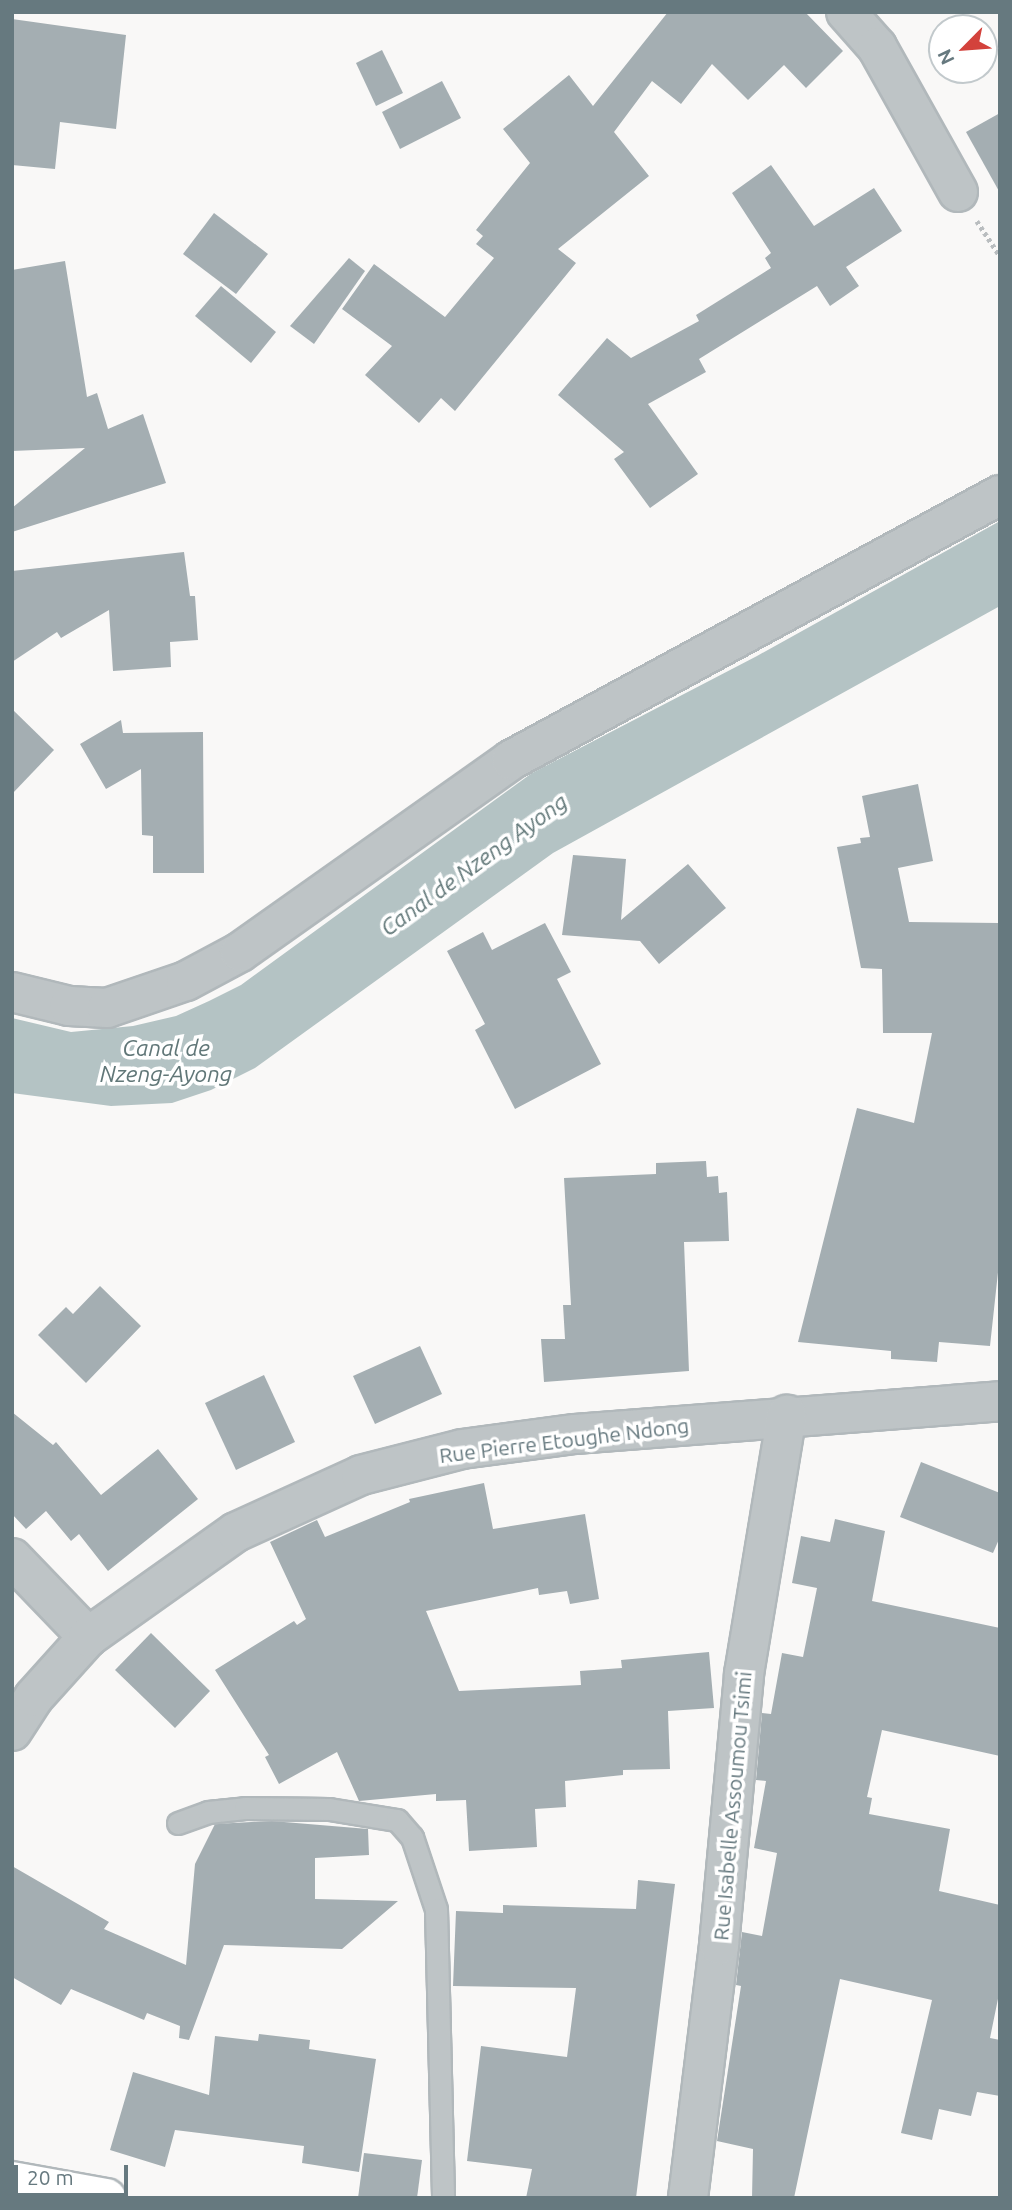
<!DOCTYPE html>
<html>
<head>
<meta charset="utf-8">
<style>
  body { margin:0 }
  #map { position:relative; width:1012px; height:2210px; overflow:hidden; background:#f9f8f7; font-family:Ubuntu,sans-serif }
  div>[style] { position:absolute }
  .water>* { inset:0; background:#b4c3c4 }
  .building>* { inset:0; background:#a4aeb2 }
  .path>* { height:4.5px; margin-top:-2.25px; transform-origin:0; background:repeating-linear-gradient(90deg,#b9bdbf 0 3.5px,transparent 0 7px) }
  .roads { filter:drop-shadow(2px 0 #b1b8bb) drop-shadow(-2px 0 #b1b8bb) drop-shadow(0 2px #b1b8bb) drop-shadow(0 -2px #b1b8bb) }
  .service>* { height:21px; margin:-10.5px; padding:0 10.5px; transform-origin:10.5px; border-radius:10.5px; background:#bec4c6 }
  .minor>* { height:38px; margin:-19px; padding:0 19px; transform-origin:19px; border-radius:19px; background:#bec4c6 }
  .secondary>* { height:38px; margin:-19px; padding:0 19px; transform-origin:19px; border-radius:19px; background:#fff }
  span { translate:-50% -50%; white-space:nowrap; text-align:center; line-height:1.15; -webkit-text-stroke:7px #fff; paint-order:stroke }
  .street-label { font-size:21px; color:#66797f }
  .water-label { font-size:23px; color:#617778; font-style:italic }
  .frame { position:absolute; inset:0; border:14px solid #66797f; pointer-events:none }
  .north { position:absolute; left:928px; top:14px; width:70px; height:70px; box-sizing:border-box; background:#fff; border:2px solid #c2c9cc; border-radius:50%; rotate:245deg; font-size:19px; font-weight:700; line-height:28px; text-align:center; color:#66797f }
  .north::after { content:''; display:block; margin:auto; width:24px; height:32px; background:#d3423c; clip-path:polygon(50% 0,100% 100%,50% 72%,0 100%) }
  .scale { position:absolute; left:14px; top:2165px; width:114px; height:32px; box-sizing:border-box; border:4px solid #66797f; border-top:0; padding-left:9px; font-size:21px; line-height:24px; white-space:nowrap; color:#66797f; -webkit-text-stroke:5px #fff; paint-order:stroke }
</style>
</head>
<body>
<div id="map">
  <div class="water">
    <i style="clip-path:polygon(1000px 521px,1000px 606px,553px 853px,255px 1068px,211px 1090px,172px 1103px,111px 1106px,12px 1093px,12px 1018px,71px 1032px,133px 1026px,176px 1016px,209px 1001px,241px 985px,532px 773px,757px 656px)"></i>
  </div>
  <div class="building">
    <i style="clip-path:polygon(668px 12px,805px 12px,843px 51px,806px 88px,784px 65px,748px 100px,712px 64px,681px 104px,652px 81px,614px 132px,649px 176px,558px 249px,576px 263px,455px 411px,441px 398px,419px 423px,365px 375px,392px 346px,342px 309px,374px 264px,445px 317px,494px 258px,476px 244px,483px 236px,476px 230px,530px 163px,503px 129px,569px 75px,593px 106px)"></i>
    <i style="clip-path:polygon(12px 19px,126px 35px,116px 129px,60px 122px,55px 169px,12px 165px)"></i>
    <i style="clip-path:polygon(382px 50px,403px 93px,376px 106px,356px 63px)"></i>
    <i style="clip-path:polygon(442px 81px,461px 118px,400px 149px,382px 112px)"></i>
    <i style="clip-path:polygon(1000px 113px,1000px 193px,966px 132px)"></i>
    <i style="clip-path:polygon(771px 165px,814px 226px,874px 188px,902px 231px,846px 267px,859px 286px,830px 306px,817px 286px,699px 359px,706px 372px,648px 404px,698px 474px,650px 508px,614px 459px,624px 452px,558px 395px,607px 338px,631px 358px,699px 321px,696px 315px,771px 268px,765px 258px,771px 253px,732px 193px)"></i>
    <i style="clip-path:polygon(214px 213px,268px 254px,236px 294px,183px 254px)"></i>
    <i style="clip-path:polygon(349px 258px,365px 271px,314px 344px,290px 326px)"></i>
    <i style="clip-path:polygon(65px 261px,87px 397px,97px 393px,108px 429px,143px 414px,166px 483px,12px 532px,12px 508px,85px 448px,12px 451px,12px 270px)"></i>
    <i style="clip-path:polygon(221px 286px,276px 332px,251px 363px,195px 316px)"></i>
    <i style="clip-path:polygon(184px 552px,190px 596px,195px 596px,198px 640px,170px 642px,171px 667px,113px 671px,109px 610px,61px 638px,57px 632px,12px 662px,12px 571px)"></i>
    <i style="clip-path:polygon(12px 709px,54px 750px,12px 794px)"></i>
    <i style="clip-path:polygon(121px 720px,123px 733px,203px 732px,204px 873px,153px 873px,153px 836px,142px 835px,141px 769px,106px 789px,80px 744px)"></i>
    <i style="clip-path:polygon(918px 784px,933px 861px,898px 868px,909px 922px,999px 923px,1000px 1254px,990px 1346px,939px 1342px,937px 1362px,891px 1359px,891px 1351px,798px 1342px,857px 1108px,914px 1123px,932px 1033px,883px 1033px,882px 969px,861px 968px,837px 847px,861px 843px,860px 838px,870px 837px,862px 796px)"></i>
    <i style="clip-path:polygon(573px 855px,626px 859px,621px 920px,688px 864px,726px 908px,659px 964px,640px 941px,562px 935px)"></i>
    <i style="clip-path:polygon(545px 923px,571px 972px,557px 979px,601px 1064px,515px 1109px,475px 1030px,485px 1024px,447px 951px,483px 932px,492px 950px)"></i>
    <i style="clip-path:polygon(706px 1161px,707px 1177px,718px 1176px,719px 1193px,727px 1192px,729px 1241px,684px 1242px,689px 1371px,544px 1382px,541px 1339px,565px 1339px,563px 1305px,571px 1305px,564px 1178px,656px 1174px,656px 1163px)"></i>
    <i style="clip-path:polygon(100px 1286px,141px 1326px,86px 1383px,38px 1335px,66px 1307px,73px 1314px)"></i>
    <i style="clip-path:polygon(420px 1346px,442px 1394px,375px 1424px,353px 1376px)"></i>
    <i style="clip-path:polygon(264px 1375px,295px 1442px,236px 1470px,205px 1403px)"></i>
    <i style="clip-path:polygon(12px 1412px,53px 1445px,56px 1442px,101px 1495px,158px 1449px,198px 1499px,108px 1571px,79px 1534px,71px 1541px,46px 1511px,26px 1529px,12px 1514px)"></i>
    <i style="clip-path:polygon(921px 1462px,1000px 1493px,1000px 1537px,993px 1553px,900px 1517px)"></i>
    <i style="clip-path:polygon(484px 1483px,493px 1529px,585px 1514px,599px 1599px,570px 1604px,567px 1591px,539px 1595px,538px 1588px,426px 1611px,459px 1691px,581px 1685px,580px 1671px,622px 1668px,621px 1660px,709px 1652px,714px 1708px,668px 1711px,670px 1769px,623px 1770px,623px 1775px,565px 1781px,566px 1807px,535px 1809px,537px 1847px,469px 1851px,466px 1800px,436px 1801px,436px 1794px,359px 1801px,337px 1752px,279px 1784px,265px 1757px,269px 1755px,215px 1670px,294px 1621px,297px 1625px,306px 1619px,270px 1542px,317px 1520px,325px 1537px,410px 1502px,409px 1499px)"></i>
    <i style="clip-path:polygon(835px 1519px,885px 1531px,872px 1601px,1000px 1628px,1000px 1756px,882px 1730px,867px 1797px,872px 1798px,869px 1814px,950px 1829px,939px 1891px,1000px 1905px,1000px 1989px,990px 2038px,1000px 2040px,1000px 2096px,977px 2092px,971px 2116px,939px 2109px,932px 2140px,901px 2133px,932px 2000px,840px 1979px,794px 2198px,752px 2198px,753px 2149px,717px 2141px,741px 1986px,736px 1985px,742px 1932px,762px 1936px,777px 1853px,754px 1848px,766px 1781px,756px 1780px,762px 1713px,771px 1714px,782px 1653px,803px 1657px,817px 1588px,792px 1583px,801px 1536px,830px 1542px)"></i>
    <i style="clip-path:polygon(151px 1633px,210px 1691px,175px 1728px,115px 1670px)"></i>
    <i style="clip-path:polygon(272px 1821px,368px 1829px,369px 1855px,315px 1858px,315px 1899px,398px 1901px,342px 1949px,224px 1945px,189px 2040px,179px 2038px,180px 2026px,147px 2013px,144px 2020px,71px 1989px,61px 2005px,12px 1977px,12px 1866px,109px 1922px,104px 1929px,186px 1965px,195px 1864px,215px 1824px)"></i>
    <i style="clip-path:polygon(638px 1880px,675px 1884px,636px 2198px,526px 2198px,532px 2169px,467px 2161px,481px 2046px,567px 2057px,576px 1988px,453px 1986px,456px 1911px,503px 1913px,503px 1905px,636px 1909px)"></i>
    <i style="clip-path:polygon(259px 2034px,310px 2040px,309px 2049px,376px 2059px,359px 2172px,302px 2163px,304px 2146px,175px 2130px,165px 2167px,110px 2150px,133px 2072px,209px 2095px,215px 2036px,258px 2041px)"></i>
    <i style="clip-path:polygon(364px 2153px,422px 2160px,417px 2198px,358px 2198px)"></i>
  </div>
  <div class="path">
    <i style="left:977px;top:221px;width:42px;rotate:56.7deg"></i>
  </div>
  <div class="roads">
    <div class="service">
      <i style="left:178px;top:1823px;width:32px;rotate:-20deg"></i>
      <i style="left:208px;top:1812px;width:37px;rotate:-6deg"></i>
      <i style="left:245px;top:1808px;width:84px;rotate:0.7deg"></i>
      <i style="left:329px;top:1809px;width:69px;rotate:9.2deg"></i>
      <i style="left:397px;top:1820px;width:23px;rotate:49deg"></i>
      <i style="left:412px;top:1837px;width:76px;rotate:71.6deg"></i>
      <i style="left:436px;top:1909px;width:289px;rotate:88.6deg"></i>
    </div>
    <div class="minor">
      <i style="left:846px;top:12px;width:47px;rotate:48.5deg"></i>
      <i style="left:877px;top:47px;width:166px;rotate:60.8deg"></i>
      <i style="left:12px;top:992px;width:59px;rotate:13.8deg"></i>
      <i style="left:69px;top:1006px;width:38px;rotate:3deg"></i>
      <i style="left:107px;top:1008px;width:83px;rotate:-18.9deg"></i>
      <i style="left:186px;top:981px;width:61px;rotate:-28.2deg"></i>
      <i style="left:240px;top:952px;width:332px;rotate:-35.3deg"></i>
      <i style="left:511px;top:760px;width:556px;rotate:-28.45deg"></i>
      <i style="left:12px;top:1558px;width:110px;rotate:46.1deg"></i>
      <i style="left:12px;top:1731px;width:40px;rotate:-57.1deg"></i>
      <i style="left:34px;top:1697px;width:81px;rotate:-48deg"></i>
      <i style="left:88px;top:1637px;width:181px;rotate:-35.4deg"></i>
      <i style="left:236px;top:1532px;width:137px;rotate:-24.5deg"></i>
      <i style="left:361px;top:1475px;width:104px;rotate:-14.4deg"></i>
      <i style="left:462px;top:1449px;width:114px;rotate:-7.6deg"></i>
      <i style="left:575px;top:1434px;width:426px;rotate:-4.4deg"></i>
      <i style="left:688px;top:2198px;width:255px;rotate:-83deg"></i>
      <i style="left:719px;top:1945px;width:272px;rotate:-84.7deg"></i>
      <i style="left:744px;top:1674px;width:263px;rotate:-80.6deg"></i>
    </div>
    <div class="secondary">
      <i style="left:12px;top:2181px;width:96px;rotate:10.3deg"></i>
    </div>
  </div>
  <div class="street-label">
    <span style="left:564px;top:1440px;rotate:-7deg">Rue Pierre Etoughe Ndong</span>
    <span style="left:732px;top:1806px;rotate:-85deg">Rue Isabelle Assoumou Tsimi</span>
  </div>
  <div class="water-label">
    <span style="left:474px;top:865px;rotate:-36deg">Canal de Nzeng Ayong</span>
    <span style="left:166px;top:1061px">Canal de<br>Nzeng-Ayong</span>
  </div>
  <div class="frame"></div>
  <div class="north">N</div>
  <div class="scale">20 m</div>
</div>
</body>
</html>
